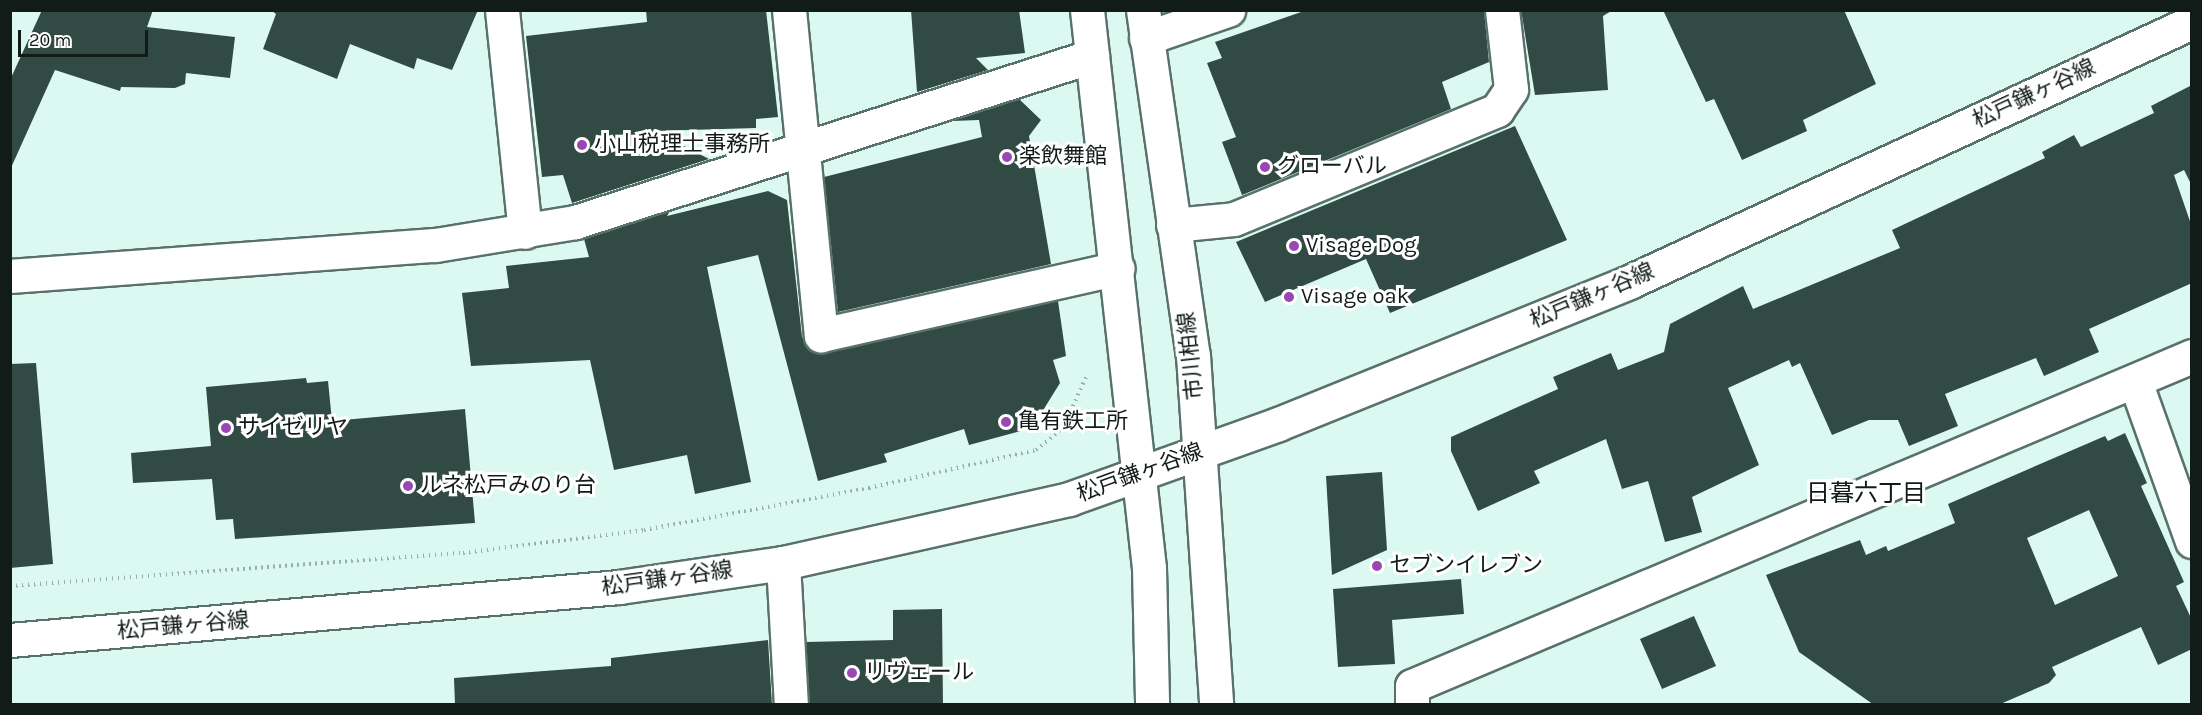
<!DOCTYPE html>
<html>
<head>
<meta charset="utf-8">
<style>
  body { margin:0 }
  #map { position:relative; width:2202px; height:715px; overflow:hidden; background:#dcf9f1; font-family:Karla,"Noto Sans JP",sans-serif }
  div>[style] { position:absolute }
  .building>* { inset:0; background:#324a44 }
  .path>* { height:4px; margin-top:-2px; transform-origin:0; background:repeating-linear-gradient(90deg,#99b0aa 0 1.5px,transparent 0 6px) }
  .roads { filter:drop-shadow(2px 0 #58716b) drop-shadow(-2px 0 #58716b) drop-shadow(0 2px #58716b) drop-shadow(0 -2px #58716b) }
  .minor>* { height:33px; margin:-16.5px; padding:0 16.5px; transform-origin:16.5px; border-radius:16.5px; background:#fff }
  .major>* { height:33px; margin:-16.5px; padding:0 16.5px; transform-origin:16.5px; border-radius:16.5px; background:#fff }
  .dots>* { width:16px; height:16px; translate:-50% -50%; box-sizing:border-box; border:3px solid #fff; border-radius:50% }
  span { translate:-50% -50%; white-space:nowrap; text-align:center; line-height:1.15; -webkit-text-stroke:6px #fff; paint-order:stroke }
  .street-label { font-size:22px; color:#111b18 }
  .poi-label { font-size:22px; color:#111b18 }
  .left { translate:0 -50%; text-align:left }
  .neighbourhood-label { font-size:24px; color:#111b18 }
  .frame { position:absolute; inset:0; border:12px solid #111b18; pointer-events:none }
  .scale { position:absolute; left:18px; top:30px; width:130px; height:27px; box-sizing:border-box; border:3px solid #111b18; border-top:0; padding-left:8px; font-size:18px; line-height:21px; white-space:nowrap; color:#111b18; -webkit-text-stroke:4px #fff; paint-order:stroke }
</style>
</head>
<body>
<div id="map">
  <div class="building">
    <i style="clip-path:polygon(42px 10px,153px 10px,147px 27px,235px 37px,230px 78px,186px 73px,185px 84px,175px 88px,121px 87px,120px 91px,55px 70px,10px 170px,10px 80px)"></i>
    <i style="clip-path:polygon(271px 10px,478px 10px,452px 70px,417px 58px,414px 69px,350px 44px,337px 79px,263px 49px,276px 14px)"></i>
    <i style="clip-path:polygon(646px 10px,766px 10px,778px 117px,756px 119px,756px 128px,655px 131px,709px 159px,572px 203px,563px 175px,542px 177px,526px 36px,647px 22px)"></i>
    <i style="clip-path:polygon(911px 10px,1019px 10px,1025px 53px,976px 58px,988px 70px,917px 92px)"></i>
    <i style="clip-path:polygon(1307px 10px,1484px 10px,1489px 62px,1442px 82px,1451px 109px,1242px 195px,1222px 142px,1236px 137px,1207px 63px,1222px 58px,1215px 42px)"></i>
    <i style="clip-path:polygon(1521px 10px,1613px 10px,1603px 16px,1608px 90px,1535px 95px)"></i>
    <i style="clip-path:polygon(1663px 10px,1844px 10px,1876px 84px,1803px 120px,1807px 131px,1742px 160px,1714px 99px,1706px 102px)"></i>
    <i style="clip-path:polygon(2192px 85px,2192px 186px,2184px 170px,2174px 175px,2192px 227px,2192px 283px,2089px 329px,2099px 352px,2044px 376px,2036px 358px,1945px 394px,1958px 426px,1909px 446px,1898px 420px,1869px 420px,1832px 435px,1800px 363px,1792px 367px,1789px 360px,1728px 388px,1759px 465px,1692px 497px,1702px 532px,1665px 542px,1648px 481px,1622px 489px,1606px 439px,1534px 471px,1540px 483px,1478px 511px,1451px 451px,1451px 437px,1558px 389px,1553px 377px,1611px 353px,1618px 370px,1664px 352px,1670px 324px,1743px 286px,1753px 309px,1900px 248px,1892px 230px,2045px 158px,2042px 152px,2074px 135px,2081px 147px,2154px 113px,2151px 106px)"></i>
    <i style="clip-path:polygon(1019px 99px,1041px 120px,1029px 136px,1051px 264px,838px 312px,824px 177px,982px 137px,979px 120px,952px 121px)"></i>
    <i style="clip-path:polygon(1515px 126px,1567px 240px,1390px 313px,1366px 259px,1265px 302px,1236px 242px)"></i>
    <i style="clip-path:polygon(768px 191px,787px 200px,802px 337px,814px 352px,1058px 301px,1066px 356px,1053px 360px,1060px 383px,1032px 428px,969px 445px,964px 429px,884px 454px,887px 462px,818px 481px,758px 255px,707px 267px,751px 482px,695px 494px,687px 455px,614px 470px,590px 360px,471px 366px,462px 293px,509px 288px,506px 266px,589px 257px,584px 239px,670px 211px,667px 216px)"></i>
    <i style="clip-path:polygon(36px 363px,53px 564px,10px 568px,10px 364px)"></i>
    <i style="clip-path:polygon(306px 378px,307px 383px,328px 381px,332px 421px,465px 409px,475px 523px,235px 539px,233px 519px,216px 520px,212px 479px,133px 483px,131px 453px,211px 446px,206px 387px)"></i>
    <i style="clip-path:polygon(evenodd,2125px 433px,2147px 483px,2141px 486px,2184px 582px,2176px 586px,2192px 620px,2192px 649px,2158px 665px,2141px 627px,2052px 667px,2056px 675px,2049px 683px,1998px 705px,1874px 705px,1799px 652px,1766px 575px,1860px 540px,1866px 555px,1886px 546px,1888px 551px,1955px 523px,1948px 504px,2105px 436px,2108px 441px,2125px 433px,2089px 510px,2118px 576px,2055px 605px,2027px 538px,2089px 510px)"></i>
    <i style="clip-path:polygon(1382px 472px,1387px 550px,1332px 575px,1326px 476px)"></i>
    <i style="clip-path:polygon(1461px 579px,1464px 614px,1392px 620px,1395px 664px,1338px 667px,1333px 589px)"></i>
    <i style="clip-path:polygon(942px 609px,943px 705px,809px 705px,806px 642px,893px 640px,893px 610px)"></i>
    <i style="clip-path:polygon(1694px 616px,1716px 666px,1662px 689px,1640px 639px)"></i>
    <i style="clip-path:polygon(768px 640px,772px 705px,455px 705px,454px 678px,611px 666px,611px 658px)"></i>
  </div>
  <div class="path">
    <i style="left:10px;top:586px;width:454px;rotate:-4.2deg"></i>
    <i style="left:463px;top:553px;width:182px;rotate:-7.2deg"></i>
    <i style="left:644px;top:530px;width:229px;rotate:-10.6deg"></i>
    <i style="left:869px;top:488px;width:171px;rotate:-12.8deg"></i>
    <i style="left:1036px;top:450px;width:35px;rotate:-39deg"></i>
    <i style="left:1063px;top:428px;width:56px;rotate:-65.7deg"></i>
  </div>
  <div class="roads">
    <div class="minor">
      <i style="left:502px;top:10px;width:223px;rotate:84.1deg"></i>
      <i style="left:789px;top:10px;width:327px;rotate:84.4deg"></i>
      <i style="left:821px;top:335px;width:304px;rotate:-12.7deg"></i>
      <i style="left:1146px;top:38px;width:87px;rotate:-18.9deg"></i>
      <i style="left:1173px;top:225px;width:61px;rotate:-5.6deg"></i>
      <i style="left:1234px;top:219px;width:285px;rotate:-22.5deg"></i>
      <i style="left:1497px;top:110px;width:25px;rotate:-56deg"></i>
      <i style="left:1511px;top:89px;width:80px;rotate:-96.5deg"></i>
      <i style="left:10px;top:276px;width:426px;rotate:-4.2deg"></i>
      <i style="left:435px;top:245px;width:142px;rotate:-9.3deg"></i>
      <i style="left:575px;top:222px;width:543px;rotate:-17.8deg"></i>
      <i style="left:2135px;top:381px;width:170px;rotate:70.4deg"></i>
      <i style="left:783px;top:563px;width:141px;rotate:86.8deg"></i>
      <i style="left:1412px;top:704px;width:18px;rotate:-90deg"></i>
      <i style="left:1412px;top:686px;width:847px;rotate:-22.93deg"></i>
    </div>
    <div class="major">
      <i style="left:1087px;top:10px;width:561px;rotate:83.66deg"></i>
      <i style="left:1149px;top:568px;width:136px;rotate:88.7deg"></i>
      <i style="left:1143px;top:10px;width:349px;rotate:81.8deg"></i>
      <i style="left:1193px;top:355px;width:350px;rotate:86.2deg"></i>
      <i style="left:10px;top:640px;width:611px;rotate:-4.97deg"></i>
      <i style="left:619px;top:587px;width:166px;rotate:-8.3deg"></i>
      <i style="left:783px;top:563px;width:293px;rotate:-12.6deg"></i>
      <i style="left:1069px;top:499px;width:222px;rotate:-19.7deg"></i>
      <i style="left:1278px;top:424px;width:379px;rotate:-22deg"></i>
      <i style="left:1629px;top:282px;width:620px;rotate:-24.79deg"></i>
    </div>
  </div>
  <div class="dots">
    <i style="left:582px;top:145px;background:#9a46b4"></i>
    <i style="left:1007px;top:157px;background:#9a46b4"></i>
    <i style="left:1265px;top:167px;background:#9a46b4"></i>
    <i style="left:1294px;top:246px;background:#9a46b4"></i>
    <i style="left:1289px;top:297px;background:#9a46b4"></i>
    <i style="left:1006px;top:422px;background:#9a46b4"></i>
    <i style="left:226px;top:428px;background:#9a46b4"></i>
    <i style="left:408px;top:486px;background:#9a46b4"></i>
    <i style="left:1377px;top:566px;background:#9a46b4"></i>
    <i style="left:852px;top:673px;background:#9a46b4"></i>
  </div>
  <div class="street-label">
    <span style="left:2034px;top:94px;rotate:-25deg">松戸鎌ヶ谷線</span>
    <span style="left:1592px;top:296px;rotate:-23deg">松戸鎌ヶ谷線</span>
    <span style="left:1191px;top:356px;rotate:-96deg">市川柏線</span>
    <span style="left:1140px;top:473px;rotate:-20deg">松戸鎌ヶ谷線</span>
    <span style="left:667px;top:579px;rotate:-8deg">松戸鎌ヶ谷線</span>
    <span style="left:183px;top:626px;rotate:-5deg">松戸鎌ヶ谷線</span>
  </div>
  <div class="poi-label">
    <span class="left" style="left:594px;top:145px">小山税理士事務所</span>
    <span class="left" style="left:1019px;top:157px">楽飲舞館</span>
    <span class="left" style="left:1277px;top:167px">グローバル</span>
    <span class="left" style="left:1306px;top:246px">Visage Dog</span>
    <span class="left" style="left:1301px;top:297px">Visage oak</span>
    <span class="left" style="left:1018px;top:422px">亀有鉄工所</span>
    <span class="left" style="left:238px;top:428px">サイゼリヤ</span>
    <span class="left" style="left:420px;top:486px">ルネ松戸みのり台</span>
    <span class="left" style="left:1389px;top:566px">セブンイレブン</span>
    <span class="left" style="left:864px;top:673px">リヴェール</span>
  </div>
  <div class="neighbourhood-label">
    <span style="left:1866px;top:494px">日暮六丁目</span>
  </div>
  <div class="frame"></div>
  <div class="scale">20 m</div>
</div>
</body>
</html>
